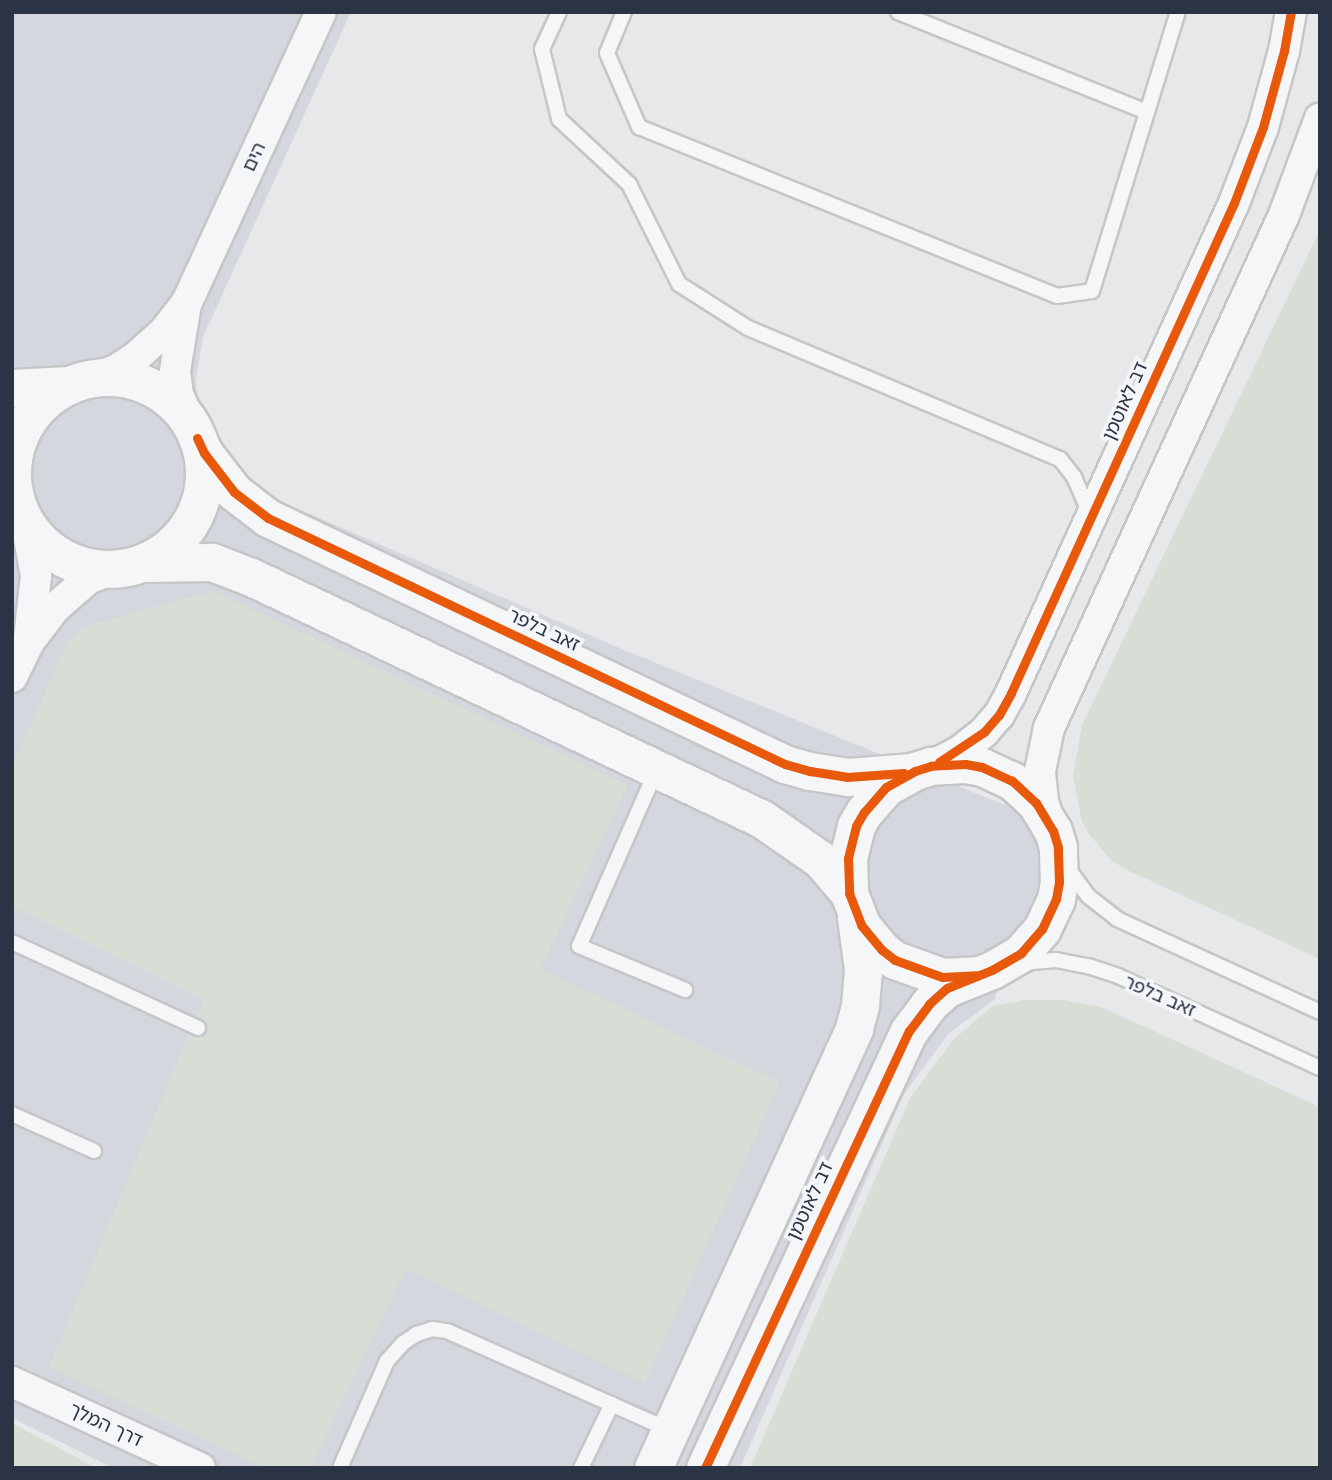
<!DOCTYPE html>
<html>
<head>
<meta charset="utf-8">
<style>
  body { margin:0 }
  #map { position:relative; width:1332px; height:1480px; overflow:hidden; background:#e6e8ea; font-family:Poppins,"Noto Sans Hebrew",sans-serif }
  div>[style] { position:absolute }
  .built>* { inset:0; background:#d4d7dd }
  .green>* { inset:0; background:#d6ded6 }
  .roads { filter:drop-shadow(2px 0 #c4c6c8) drop-shadow(-2px 0 #c4c6c8) drop-shadow(0 2px #c4c6c8) drop-shadow(0 -2px #c4c6c8) }
  .service>* { height:14px; margin:-7px; padding:0 7px; transform-origin:7px; border-radius:7px; background:#f5f6f7 }
  .minor>* { height:30px; margin:-15px; padding:0 15px; transform-origin:15px; border-radius:15px; background:#f5f6f7 }
  .tertiary>* { height:37px; margin:-18.5px; padding:0 18.5px; transform-origin:18.5px; border-radius:18.5px; background:#f5f6f7 }
  .tertiary>.ring { margin:-18.5px; padding:0; box-sizing:content-box; background:none; border:37px solid #f5f6f7; border-radius:50% }
  .cycleway>* { height:9px; margin:-4.5px; padding:0 4.5px; transform-origin:4.5px; border-radius:4.5px; background:#e8590c }
  span { translate:-50% -50%; white-space:nowrap; text-align:center; line-height:1.15; -webkit-text-stroke:7px #f4f6f9; paint-order:stroke }
  .street-label { font-size:19px; color:#2b3445 }
  .frame { position:absolute; inset:0; border:14px solid #2b3445; pointer-events:none }
</style>
</head>
<body>
<div id="map">
  <div class="built">
    <i style="clip-path:polygon(12px 12px,351px 12px,203px 337px,196px 379px,198px 412px,215px 447px,259px 492px,617px 647px,1061px 828px,994px 1000px,949px 1033px,904px 1094px,740px 1468px,113px 1468px,12px 1418px)"></i>
  </div>
  <div class="green">
    <i style="clip-path:polygon(1320px 230px,1320px 959px,1125px 869px,1110px 859px,1089px 834px,1082px 821px,1073px 776px,1082px 725px)"></i>
    <i style="clip-path:polygon(213px 591px,628px 785px,540px 969px,780px 1082px,645px 1383px,406px 1269px,310px 1468px,264px 1468px,49px 1367px,203px 1000px,12px 906px,12px 767px,68px 641px,82px 627px)"></i>
    <i style="clip-path:polygon(1024px 1000px,1064px 1000px,1101px 1007px,1320px 1107px,1320px 1468px,750px 1468px,910px 1098px,954px 1039px,993px 1006px)"></i>
    <i style="clip-path:polygon(12px 1423px,96px 1468px,12px 1467px)"></i>
  </div>
  <div class="roads">
    <div class="service">
      <i style="left:559px;top:12px;width:41px;rotate:114.7deg"></i>
      <i style="left:542px;top:49px;width:72px;rotate:76.3deg"></i>
      <i style="left:559px;top:119px;width:96px;rotate:42.9deg"></i>
      <i style="left:629px;top:184px;width:112px;rotate:63.4deg"></i>
      <i style="left:679px;top:284px;width:82px;rotate:32.5deg"></i>
      <i style="left:748px;top:328px;width:338px;rotate:22.8deg"></i>
      <i style="left:1060px;top:459px;width:23px;rotate:52deg"></i>
      <i style="left:1074px;top:477px;width:40px;rotate:66.6deg"></i>
      <i style="left:624px;top:12px;width:44px;rotate:112.5deg"></i>
      <i style="left:607px;top:53px;width:81px;rotate:66.6deg"></i>
      <i style="left:639px;top:127px;width:451px;rotate:22deg"></i>
      <i style="left:1057px;top:296px;width:35px;rotate:-8deg"></i>
      <i style="left:1092px;top:291px;width:292px;rotate:-72.9deg"></i>
      <i style="left:898px;top:12px;width:268px;rotate:21.9deg"></i>
      <i style="left:656px;top:771px;width:191px;rotate:113.7deg"></i>
      <i style="left:579px;top:946px;width:115px;rotate:22.5deg"></i>
      <i style="left:1067px;top:867px;width:36px;rotate:54deg"></i>
      <i style="left:1088px;top:896px;width:37px;rotate:38deg"></i>
      <i style="left:1117px;top:919px;width:223px;rotate:24.6deg"></i>
      <i style="left:12px;top:942px;width:205px;rotate:24.8deg"></i>
      <i style="left:1021px;top:963px;width:35px;rotate:-5deg"></i>
      <i style="left:1056px;top:960px;width:33px;rotate:11deg"></i>
      <i style="left:1088px;top:966px;width:32px;rotate:18deg"></i>
      <i style="left:1118px;top:976px;width:222px;rotate:24.5deg"></i>
      <i style="left:12px;top:1114px;width:90px;rotate:24.3deg"></i>
      <i style="left:340px;top:1468px;width:117px;rotate:-66.3deg"></i>
      <i style="left:387px;top:1361px;width:24px;rotate:-48deg"></i>
      <i style="left:403px;top:1343px;width:17px;rotate:-33deg"></i>
      <i style="left:417px;top:1334px;width:16px;rotate:-18deg"></i>
      <i style="left:432px;top:1329px;width:15px;rotate:8deg"></i>
      <i style="left:447px;top:1331px;width:243px;rotate:24deg"></i>
      <i style="left:581px;top:1468px;width:71px;rotate:-64.2deg"></i>
    </div>
    <div class="minor">
      <i style="left:185px;top:310px;width:62px;rotate:99.3deg"></i>
      <i style="left:175px;top:371px;width:23px;rotate:83deg"></i>
      <i style="left:178px;top:394px;width:34px;rotate:67deg"></i>
      <i style="left:88px;top:380px;width:30px;rotate:-20deg"></i>
      <i style="left:116px;top:370px;width:24px;rotate:-33deg"></i>
      <i style="left:136px;top:357px;width:36px;rotate:-42deg"></i>
      <i style="left:163px;top:333px;width:39px;rotate:-52deg"></i>
      <i style="left:187px;top:302px;width:319px;rotate:-65.2deg"></i>
      <i style="left:26px;top:522px;width:55px;rotate:79.5deg"></i>
      <i style="left:36px;top:576px;width:62px;rotate:96.4deg"></i>
      <i style="left:12px;top:677px;width:39px;rotate:-64deg"></i>
      <i style="left:29px;top:642px;width:43px;rotate:-52.6deg"></i>
      <i style="left:55px;top:608px;width:44px;rotate:-41.3deg"></i>
      <i style="left:88px;top:579px;width:27px;rotate:-22deg"></i>
      <i style="left:933px;top:765px;width:30px;rotate:-27deg"></i>
      <i style="left:960px;top:751px;width:31px;rotate:-38deg"></i>
      <i style="left:984px;top:732px;width:23px;rotate:-49deg"></i>
      <i style="left:999px;top:715px;width:25px;rotate:-61deg"></i>
      <i style="left:1011px;top:693px;width:538px;rotate:-65.53deg"></i>
      <i style="left:1234px;top:203px;width:81px;rotate:-69.1deg"></i>
      <i style="left:1263px;top:127px;width:79px;rotate:-74.6deg"></i>
      <i style="left:1284px;top:51px;width:40px;rotate:-80deg"></i>
      <i style="left:1049px;top:821px;width:21px;rotate:-107deg"></i>
      <i style="left:1043px;top:801px;width:30px;rotate:-96deg"></i>
      <i style="left:1040px;top:771px;width:44px;rotate:-78.2deg"></i>
      <i style="left:1049px;top:728px;width:564px;rotate:-65.39deg"></i>
      <i style="left:1284px;top:215px;width:103px;rotate:-69.6deg"></i>
      <i style="left:12px;top:1382px;width:207px;rotate:24.6deg"></i>
    </div>
    <div class="tertiary">
      <i class="ring" style="left:12px;top:377px;width:155px;height:155px"></i>
      <i style="left:12px;top:388px;width:57px;rotate:-3deg"></i>
      <i style="left:197px;top:438px;width:17px;rotate:65deg"></i>
      <i style="left:204px;top:453px;width:49px;rotate:52.4deg"></i>
      <i style="left:234px;top:492px;width:43px;rotate:37.4deg"></i>
      <i style="left:268px;top:518px;width:573px;rotate:25.45deg"></i>
      <i style="left:785px;top:764px;width:26px;rotate:16deg"></i>
      <i style="left:810px;top:771px;width:37px;rotate:9deg"></i>
      <i style="left:847px;top:777px;width:63px;rotate:-4.5deg"></i>
      <i style="left:143px;top:563px;width:69px;rotate:-0.8deg"></i>
      <i style="left:212px;top:562px;width:42px;rotate:21deg"></i>
      <i style="left:251px;top:577px;width:565px;rotate:25.34deg"></i>
      <i style="left:762px;top:819px;width:72px;rotate:34.8deg"></i>
      <i style="left:821px;top:860px;width:43px;rotate:49.7deg"></i>
      <i style="left:653px;top:1468px;width:484px;rotate:-65.4deg"></i>
      <i style="left:854px;top:1028px;width:24px;rotate:-75deg"></i>
      <i style="left:860px;top:1005px;width:36px;rotate:-85deg"></i>
      <i style="left:863px;top:969px;width:52px;rotate:-97.7deg"></i>
      <i style="left:705px;top:1468px;width:482px;rotate:-65deg"></i>
      <i style="left:909px;top:1031px;width:34px;rotate:-53deg"></i>
      <i style="left:929px;top:1004px;width:24px;rotate:-42deg"></i>
      <i style="left:947px;top:988px;width:48px;rotate:-21.8deg"></i>
      <i style="left:992px;top:970px;width:34px;rotate:-30deg"></i>
      <i style="left:1021px;top:953px;width:32px;rotate:-49deg"></i>
      <i style="left:1042px;top:929px;width:33px;rotate:-65deg"></i>
      <i style="left:1056px;top:899px;width:17px;rotate:-80deg"></i>
      <i style="left:1059px;top:882px;width:35px;rotate:-92deg"></i>
      <i style="left:1058px;top:847px;width:17px;rotate:-107deg"></i>
      <i style="left:1053px;top:831px;width:33px;rotate:-121deg"></i>
      <i style="left:1036px;top:803px;width:33px;rotate:-137deg"></i>
      <i style="left:1012px;top:781px;width:33px;rotate:-155deg"></i>
      <i style="left:982px;top:767px;width:17px;rotate:-170deg"></i>
      <i style="left:965px;top:764px;width:34px;rotate:177deg"></i>
      <i style="left:931px;top:766px;width:17px;rotate:163deg"></i>
      <i style="left:915px;top:771px;width:33px;rotate:151deg"></i>
      <i style="left:886px;top:787px;width:33px;rotate:131deg"></i>
      <i style="left:864px;top:812px;width:16px;rotate:120deg"></i>
      <i style="left:856px;top:826px;width:33px;rotate:104deg"></i>
      <i style="left:848px;top:858px;width:35px;rotate:88deg"></i>
      <i style="left:849px;top:893px;width:34px;rotate:69deg"></i>
      <i style="left:861px;top:925px;width:33px;rotate:50deg"></i>
      <i style="left:882px;top:950px;width:16px;rotate:38deg"></i>
      <i style="left:895px;top:960px;width:50px;rotate:19.9deg"></i>
      <i style="left:942px;top:977px;width:34px;rotate:-3deg"></i>
    </div>
  </div>
  <div class="cycleway">
    <i style="left:197px;top:438px;width:17px;rotate:65deg"></i>
    <i style="left:204px;top:453px;width:49px;rotate:52.4deg"></i>
    <i style="left:234px;top:492px;width:43px;rotate:37.4deg"></i>
    <i style="left:268px;top:518px;width:573px;rotate:25.45deg"></i>
    <i style="left:785px;top:764px;width:26px;rotate:16deg"></i>
    <i style="left:810px;top:771px;width:37px;rotate:9deg"></i>
    <i style="left:847px;top:777px;width:57px;rotate:-4deg"></i>
    <i style="left:939px;top:762px;width:54px;rotate:-33.7deg"></i>
    <i style="left:984px;top:732px;width:23px;rotate:-49deg"></i>
    <i style="left:999px;top:715px;width:25px;rotate:-61deg"></i>
    <i style="left:1011px;top:693px;width:538px;rotate:-65.53deg"></i>
    <i style="left:1234px;top:203px;width:81px;rotate:-69.1deg"></i>
    <i style="left:1263px;top:127px;width:79px;rotate:-74.6deg"></i>
    <i style="left:1284px;top:51px;width:40px;rotate:-80deg"></i>
    <i style="left:705px;top:1468px;width:482px;rotate:-65deg"></i>
    <i style="left:909px;top:1031px;width:34px;rotate:-53deg"></i>
    <i style="left:929px;top:1004px;width:24px;rotate:-42deg"></i>
    <i style="left:947px;top:988px;width:48px;rotate:-21.8deg"></i>
    <i style="left:992px;top:970px;width:34px;rotate:-30deg"></i>
    <i style="left:1021px;top:953px;width:32px;rotate:-49deg"></i>
    <i style="left:1042px;top:929px;width:33px;rotate:-65deg"></i>
    <i style="left:1056px;top:899px;width:17px;rotate:-80deg"></i>
    <i style="left:1059px;top:882px;width:35px;rotate:-92deg"></i>
    <i style="left:1058px;top:847px;width:17px;rotate:-107deg"></i>
    <i style="left:1053px;top:831px;width:33px;rotate:-121deg"></i>
    <i style="left:1036px;top:803px;width:33px;rotate:-137deg"></i>
    <i style="left:1012px;top:781px;width:33px;rotate:-155deg"></i>
    <i style="left:982px;top:767px;width:17px;rotate:-170deg"></i>
    <i style="left:965px;top:764px;width:34px;rotate:177deg"></i>
    <i style="left:931px;top:766px;width:17px;rotate:163deg"></i>
    <i style="left:915px;top:771px;width:33px;rotate:151deg"></i>
    <i style="left:886px;top:787px;width:33px;rotate:131deg"></i>
    <i style="left:864px;top:812px;width:16px;rotate:120deg"></i>
    <i style="left:856px;top:826px;width:33px;rotate:104deg"></i>
    <i style="left:848px;top:858px;width:35px;rotate:88deg"></i>
    <i style="left:849px;top:893px;width:34px;rotate:69deg"></i>
    <i style="left:861px;top:925px;width:33px;rotate:50deg"></i>
    <i style="left:882px;top:950px;width:16px;rotate:38deg"></i>
    <i style="left:895px;top:960px;width:50px;rotate:19.9deg"></i>
    <i style="left:942px;top:977px;width:34px;rotate:-3deg"></i>
  </div>
  <div class="street-label">
    <span style="left:254px;top:157px;rotate:-65deg">הים</span>
    <span style="left:1125px;top:401px;rotate:-66deg">דב לאוטמן</span>
    <span style="left:544px;top:630px;rotate:25deg">זאב בלפר</span>
    <span style="left:1160px;top:996px;rotate:24deg">זאב בלפר</span>
    <span style="left:810px;top:1201px;rotate:-65deg">דב לאוטמן</span>
    <span style="left:106px;top:1425px;rotate:25deg">דרך המלך</span>
  </div>
  <div class="frame"></div>
</div>
</body>
</html>
